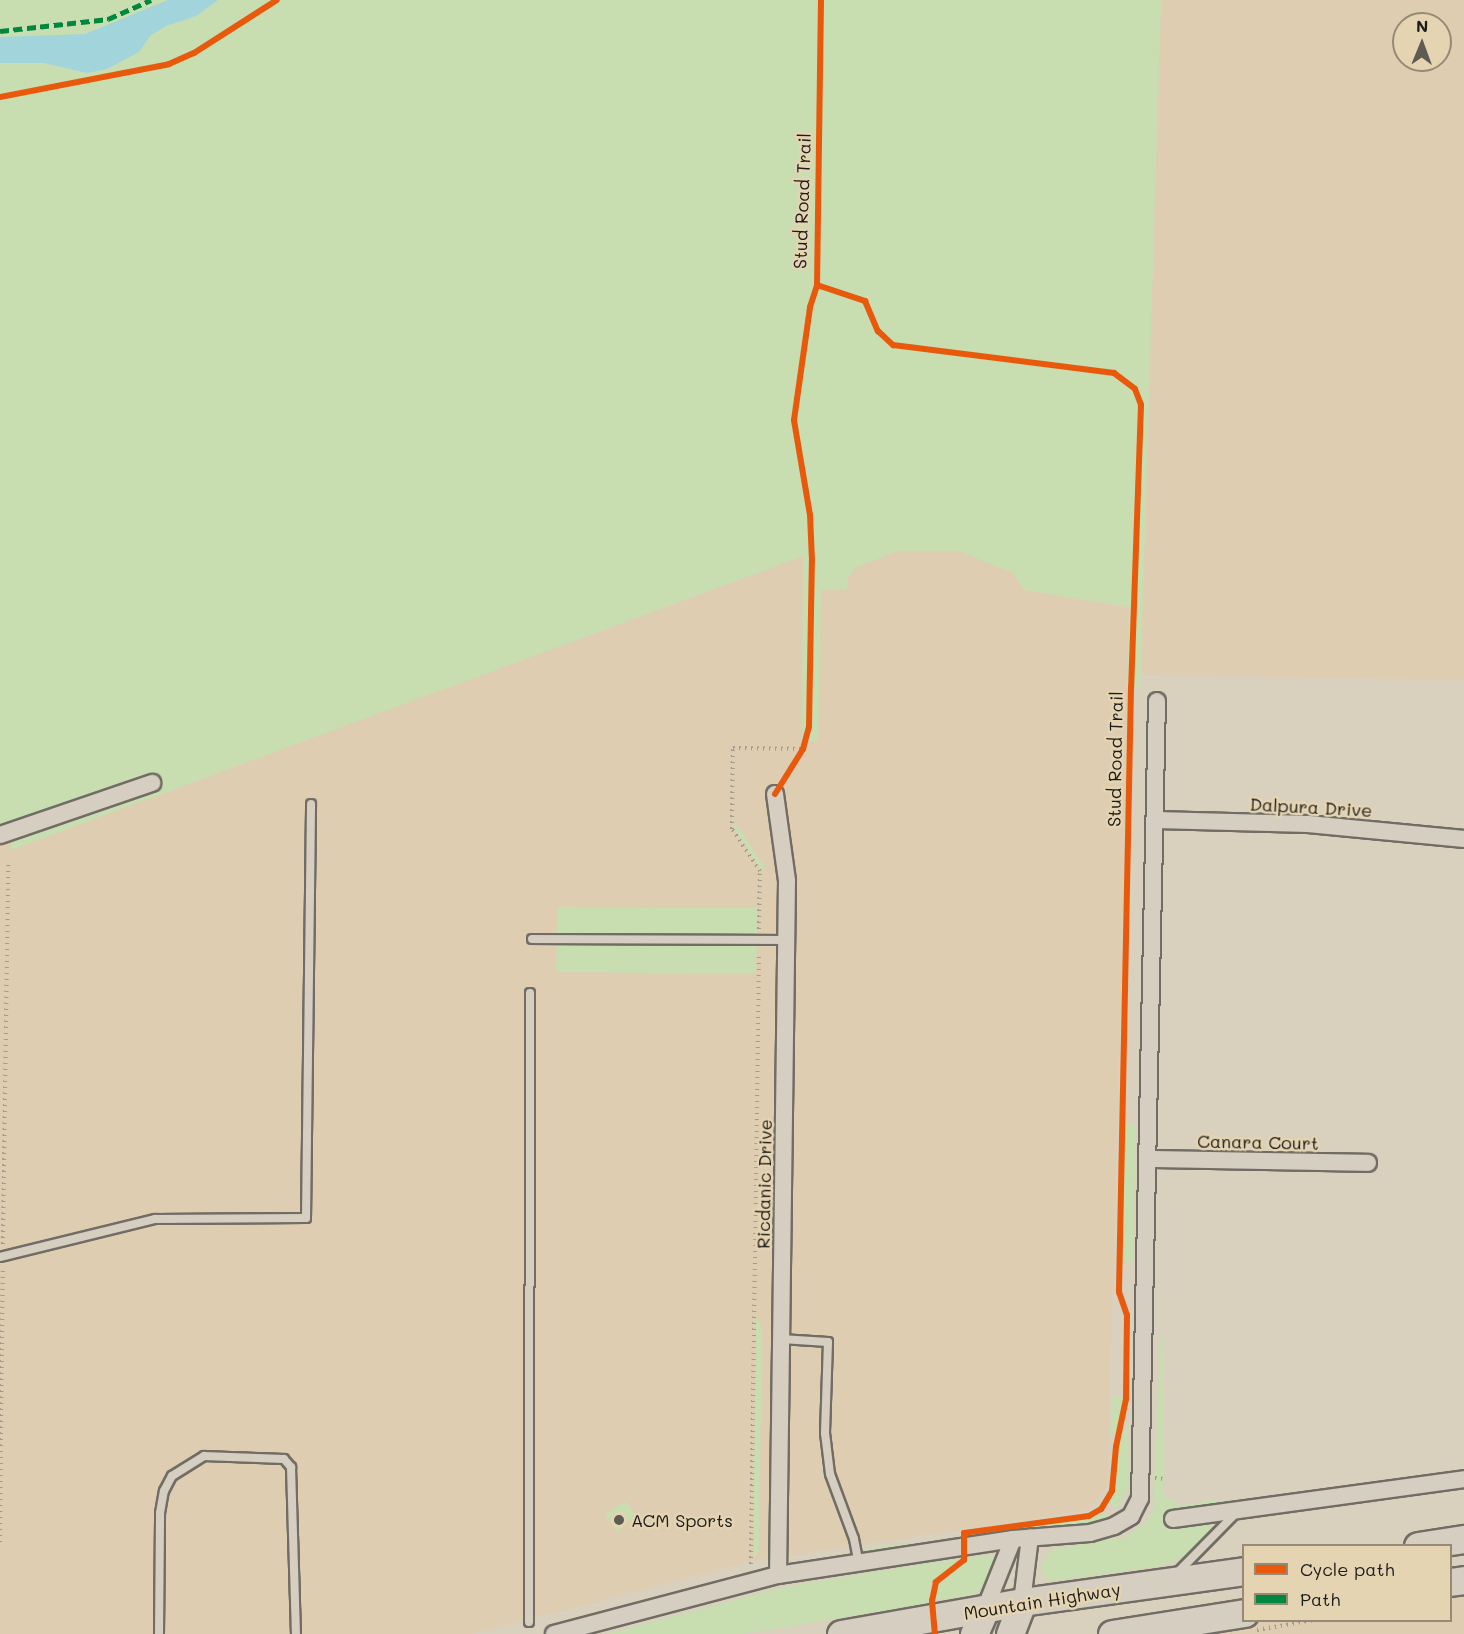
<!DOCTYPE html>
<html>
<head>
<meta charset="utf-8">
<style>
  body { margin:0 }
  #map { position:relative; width:1464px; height:1634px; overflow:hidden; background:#d9d0bd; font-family:Mali,sans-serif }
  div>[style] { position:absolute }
  .built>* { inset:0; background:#decdb1 }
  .green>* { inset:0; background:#c8ddb0 }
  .water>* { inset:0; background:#a2d4dc }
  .path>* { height:4px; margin-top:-2px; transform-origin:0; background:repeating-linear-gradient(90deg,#a19b90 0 1.5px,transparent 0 6px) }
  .roads { filter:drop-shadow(2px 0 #716d64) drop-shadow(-2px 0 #716d64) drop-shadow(0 2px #716d64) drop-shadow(0 -2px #716d64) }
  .service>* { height:8px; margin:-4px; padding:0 4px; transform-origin:4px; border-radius:4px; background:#d5cec1 }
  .minor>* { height:16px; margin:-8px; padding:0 8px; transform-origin:8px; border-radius:8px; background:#d5cec1 }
  .primary>* { height:27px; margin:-13.5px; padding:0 13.5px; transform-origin:13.5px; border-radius:13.5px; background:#d5cec1 }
  .quiet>* { height:4.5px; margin-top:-2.25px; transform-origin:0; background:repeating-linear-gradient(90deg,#00873e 0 9px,transparent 0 13.5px) }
  .cycleway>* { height:6px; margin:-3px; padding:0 3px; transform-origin:3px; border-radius:3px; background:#e8590c }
  .dots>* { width:16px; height:16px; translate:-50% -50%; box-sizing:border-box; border:3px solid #e5d4b1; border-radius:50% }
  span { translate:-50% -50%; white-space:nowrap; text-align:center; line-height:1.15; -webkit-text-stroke:5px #e5d4b1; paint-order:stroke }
  .street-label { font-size:18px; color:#1c1c1c }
  .poi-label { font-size:18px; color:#1c1c1c }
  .left { translate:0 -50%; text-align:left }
  .legend { position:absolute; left:1242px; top:1544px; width:210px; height:78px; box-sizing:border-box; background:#e5d4b1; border:2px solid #958a75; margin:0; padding:8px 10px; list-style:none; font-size:18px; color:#1c1c1c }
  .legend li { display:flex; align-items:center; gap:12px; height:30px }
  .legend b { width:30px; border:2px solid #958a75 }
  .north { position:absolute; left:1392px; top:12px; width:60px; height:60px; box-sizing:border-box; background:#e5d4b1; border:2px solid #958a75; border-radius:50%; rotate:1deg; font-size:16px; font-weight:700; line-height:24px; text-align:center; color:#1c1c1c }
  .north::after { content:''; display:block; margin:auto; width:21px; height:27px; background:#5e5b54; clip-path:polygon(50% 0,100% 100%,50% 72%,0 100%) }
</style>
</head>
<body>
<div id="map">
  <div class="built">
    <i style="clip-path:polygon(evenodd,1161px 0,1464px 0,1464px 680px,1141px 674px,1161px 0,1404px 24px,1440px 24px,1440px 60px,1404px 60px,1404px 24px)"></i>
    <i style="clip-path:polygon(1137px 407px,1107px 1486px,1088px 1510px,751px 1561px,472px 1634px,0 1634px,0 824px,400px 675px,563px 646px,804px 556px,802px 741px,822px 512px)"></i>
    <i style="clip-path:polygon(1464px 1580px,1464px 1634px,1167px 1634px,1244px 1620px,1450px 1620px,1451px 1582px)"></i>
  </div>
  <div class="green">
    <i style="clip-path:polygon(0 0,1161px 0,1140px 687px,1127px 687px,1129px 607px,1024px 590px,1013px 573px,959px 551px,898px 551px,857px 567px,848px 578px,847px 589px,821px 589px,818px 742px,802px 741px,803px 556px,11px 850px,12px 821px,0 824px)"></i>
    <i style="clip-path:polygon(735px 822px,765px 867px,762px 871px,734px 828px)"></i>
    <i style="clip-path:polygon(557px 907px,758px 908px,756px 974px,556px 972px)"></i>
    <i style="clip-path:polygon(1125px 1123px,1136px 1126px,1133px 1261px,1121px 1261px)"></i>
    <i style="clip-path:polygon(756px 1314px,762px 1328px,759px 1550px,753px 1561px)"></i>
    <i style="clip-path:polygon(1161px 1336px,1164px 1336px,1163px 1496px,1182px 1505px,1219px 1499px,1216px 1505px,1170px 1513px,1173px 1529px,1210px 1524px,1213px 1528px,1189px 1554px,1163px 1566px,1050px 1581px,1042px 1572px,1042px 1562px,1053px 1549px,1125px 1537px,1146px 1522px,1153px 1510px)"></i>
    <i style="clip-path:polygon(1113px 1394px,1123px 1398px,1123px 1406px,1118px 1431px,1111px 1437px)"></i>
    <i style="clip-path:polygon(1128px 1421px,1129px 1488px,1116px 1510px,1109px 1501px,1116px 1487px,1117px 1447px)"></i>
    <i style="clip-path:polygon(625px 1501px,636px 1515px,618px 1532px,605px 1514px)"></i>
    <i style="clip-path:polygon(1109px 1513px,1103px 1521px,995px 1536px,994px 1533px)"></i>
    <i style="clip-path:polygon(906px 1543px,909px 1548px,866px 1555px,865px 1549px)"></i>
    <i style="clip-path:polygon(1000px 1554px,990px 1580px,980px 1591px,966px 1597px,937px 1600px,936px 1588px,969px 1558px)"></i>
    <i style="clip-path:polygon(955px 1559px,957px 1562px,929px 1587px,929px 1603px,743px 1634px,607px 1634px,784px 1587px)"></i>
  </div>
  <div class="water">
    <i style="clip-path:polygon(168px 0,218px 0,196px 16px,166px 26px,150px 36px,139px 52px,107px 69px,87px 73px,44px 63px,0 63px,0 37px,85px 34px)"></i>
  </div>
  <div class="path">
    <i style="left:759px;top:929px;width:58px;rotate:-89deg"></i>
    <i style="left:760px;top:871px;width:50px;rotate:-123.7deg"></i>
    <i style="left:732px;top:829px;width:81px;rotate:-89.3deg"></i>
    <i style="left:733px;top:748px;width:70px;rotate:0.8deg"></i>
    <i style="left:3px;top:1244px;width:381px;rotate:-89.2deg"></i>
    <i style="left:1155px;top:1478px;width:8px;rotate:7deg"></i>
    <i style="left:0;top:1542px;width:275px;rotate:-89.4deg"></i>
    <i style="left:751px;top:1564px;width:612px;rotate:-89.25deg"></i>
    <i style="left:1257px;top:1630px;width:58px;rotate:-10deg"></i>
  </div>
  <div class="roads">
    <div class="service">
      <i style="left:532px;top:939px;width:254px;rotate:0.2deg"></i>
      <i style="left:0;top:1257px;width:160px;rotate:-13.8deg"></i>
      <i style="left:155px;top:1219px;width:151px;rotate:-0.4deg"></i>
      <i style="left:306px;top:1218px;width:414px;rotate:-89.3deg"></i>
      <i style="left:781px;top:1339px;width:47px;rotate:3.7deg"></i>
      <i style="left:828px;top:1342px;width:91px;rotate:91.9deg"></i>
      <i style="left:825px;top:1433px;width:41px;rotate:83deg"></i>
      <i style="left:830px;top:1474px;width:69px;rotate:69.7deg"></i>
      <i style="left:854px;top:1539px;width:25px;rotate:79deg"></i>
      <i style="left:1178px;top:1572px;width:83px;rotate:-45.5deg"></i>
      <i style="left:529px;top:1622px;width:629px;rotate:-89.91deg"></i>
      <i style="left:159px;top:1634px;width:121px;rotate:-89.5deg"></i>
      <i style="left:160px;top:1513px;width:22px;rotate:-80deg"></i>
      <i style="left:164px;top:1491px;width:17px;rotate:-62deg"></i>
      <i style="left:172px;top:1476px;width:38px;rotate:-32deg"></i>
      <i style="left:204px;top:1456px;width:80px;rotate:2.1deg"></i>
      <i style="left:284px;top:1459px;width:11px;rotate:49deg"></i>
      <i style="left:291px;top:1467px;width:167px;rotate:88.3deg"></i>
    </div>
    <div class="minor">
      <i style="left:775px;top:794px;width:88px;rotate:82.1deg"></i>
      <i style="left:787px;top:881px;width:694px;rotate:90.74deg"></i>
      <i style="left:1156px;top:820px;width:152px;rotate:1.5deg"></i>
      <i style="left:1308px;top:824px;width:157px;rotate:5.5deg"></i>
      <i style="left:0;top:835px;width:161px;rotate:-18.9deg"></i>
      <i style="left:1148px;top:1159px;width:220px;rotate:1deg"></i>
      <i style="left:1173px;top:1519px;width:294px;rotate:-7.8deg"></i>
      <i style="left:1022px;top:1602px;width:65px;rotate:-83deg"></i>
      <i style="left:985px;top:1609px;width:75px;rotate:-68.2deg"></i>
      <i style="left:1013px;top:1539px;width:77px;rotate:-4.5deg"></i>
      <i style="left:1090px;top:1533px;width:25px;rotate:-16deg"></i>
      <i style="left:1114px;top:1526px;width:20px;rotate:-30deg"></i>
      <i style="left:1131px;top:1516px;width:20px;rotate:-63deg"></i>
      <i style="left:1140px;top:1498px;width:797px;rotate:-88.78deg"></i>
      <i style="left:554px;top:1634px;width:232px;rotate:-14.8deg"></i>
      <i style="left:778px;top:1575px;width:238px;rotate:-8.7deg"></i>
    </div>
    <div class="primary">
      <i style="left:1418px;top:1546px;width:47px;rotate:-8.7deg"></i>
      <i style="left:1450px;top:1582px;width:14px;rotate:-8deg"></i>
      <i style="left:841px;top:1634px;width:184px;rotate:-10deg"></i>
      <i style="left:1022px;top:1602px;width:224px;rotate:-7.9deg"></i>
      <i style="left:974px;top:1634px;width:27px;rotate:-66deg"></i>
      <i style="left:1010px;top:1634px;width:34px;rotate:-69deg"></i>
      <i style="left:1112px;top:1634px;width:134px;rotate:-9deg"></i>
    </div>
  </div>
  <div class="quiet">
    <i style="left:0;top:31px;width:109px;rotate:-6.3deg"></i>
    <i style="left:108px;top:19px;width:47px;rotate:-23.8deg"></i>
  </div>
  <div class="cycleway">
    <i style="left:821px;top:0;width:285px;rotate:90.8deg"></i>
    <i style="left:817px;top:285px;width:51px;rotate:18.4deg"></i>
    <i style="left:865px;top:301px;width:33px;rotate:67deg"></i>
    <i style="left:878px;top:331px;width:21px;rotate:43deg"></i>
    <i style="left:893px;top:345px;width:223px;rotate:7.2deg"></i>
    <i style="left:1114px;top:373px;width:26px;rotate:37deg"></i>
    <i style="left:1135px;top:389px;width:17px;rotate:69deg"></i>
    <i style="left:1141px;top:405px;width:282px;rotate:92deg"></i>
    <i style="left:1131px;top:687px;width:605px;rotate:91.14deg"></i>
    <i style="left:1119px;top:1292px;width:24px;rotate:71deg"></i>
    <i style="left:1127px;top:1315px;width:84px;rotate:90.7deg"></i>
    <i style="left:1126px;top:1399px;width:49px;rotate:101.8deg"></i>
    <i style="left:1116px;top:1447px;width:44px;rotate:95.2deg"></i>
    <i style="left:1112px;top:1491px;width:21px;rotate:121deg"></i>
    <i style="left:1101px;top:1509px;width:14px;rotate:150deg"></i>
    <i style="left:1089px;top:1516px;width:126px;rotate:172.3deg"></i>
    <i style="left:964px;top:1533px;width:27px;rotate:90deg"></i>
    <i style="left:964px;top:1560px;width:36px;rotate:142deg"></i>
    <i style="left:936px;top:1582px;width:19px;rotate:102deg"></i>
    <i style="left:932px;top:1601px;width:33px;rotate:85deg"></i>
    <i style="left:0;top:97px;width:172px;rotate:-11deg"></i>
    <i style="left:169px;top:64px;width:27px;rotate:-24deg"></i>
    <i style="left:194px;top:53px;width:98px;rotate:-32.6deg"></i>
    <i style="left:775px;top:794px;width:53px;rotate:-58.1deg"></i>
    <i style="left:803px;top:749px;width:23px;rotate:-75deg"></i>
    <i style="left:809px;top:727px;width:167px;rotate:-89deg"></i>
    <i style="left:812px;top:560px;width:45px;rotate:-92.5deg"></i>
    <i style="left:810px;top:515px;width:96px;rotate:-99.6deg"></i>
    <i style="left:794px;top:420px;width:114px;rotate:-81.9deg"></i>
    <i style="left:810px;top:307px;width:23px;rotate:-72deg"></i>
  </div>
  <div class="dots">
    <i style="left:619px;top:1520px;background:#5e5b54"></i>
  </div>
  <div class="street-label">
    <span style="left:802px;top:201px;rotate:-88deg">Stud Road Trail</span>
    <span style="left:1115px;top:759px;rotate:-89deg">Stud Road Trail</span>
    <span style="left:1311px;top:807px;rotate:3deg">Dalpura Drive</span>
    <span style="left:1258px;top:1142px;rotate:1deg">Canara Court</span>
    <span style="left:764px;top:1184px;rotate:-89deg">Ricdanic Drive</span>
    <span style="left:1042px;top:1601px;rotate:-9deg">Mountain Highway</span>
  </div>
  <div class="poi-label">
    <span class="left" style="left:631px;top:1520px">ACM Sports</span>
  </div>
  <ul class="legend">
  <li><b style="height:8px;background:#e8590c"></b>Cycle path</li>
  <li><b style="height:8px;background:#00873e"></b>Path</li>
  </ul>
  <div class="north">N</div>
</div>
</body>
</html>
